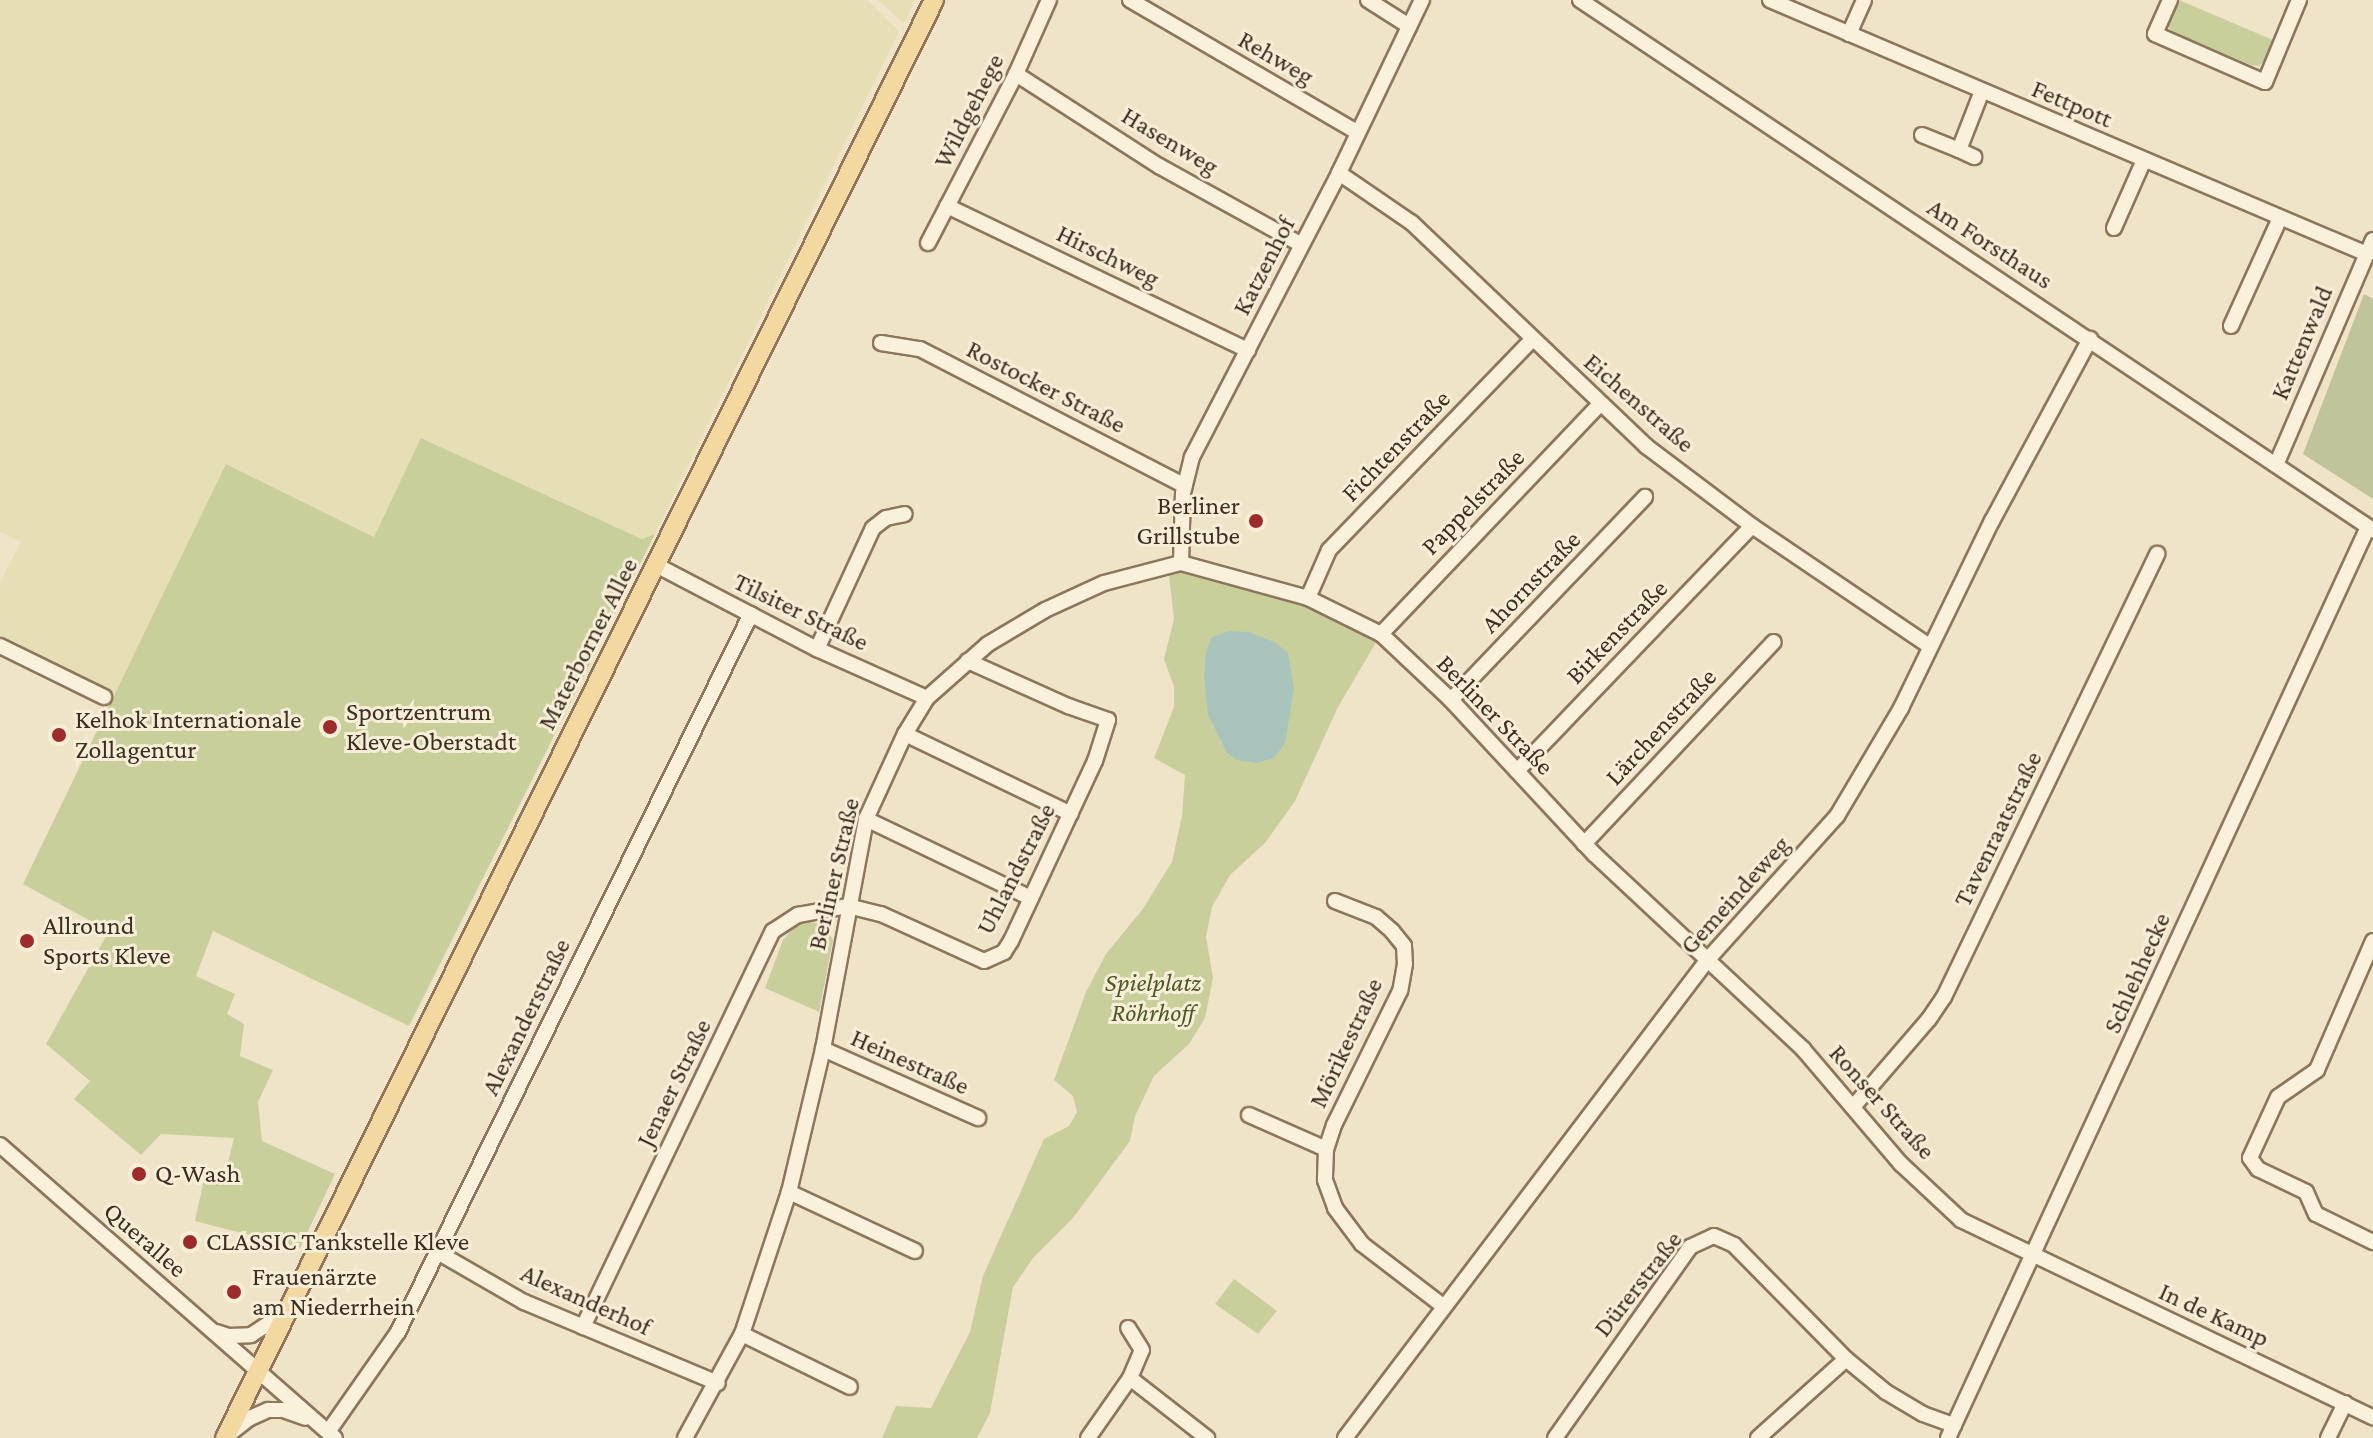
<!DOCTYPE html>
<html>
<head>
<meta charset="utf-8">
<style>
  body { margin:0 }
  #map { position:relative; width:2373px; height:1438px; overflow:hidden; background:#f0e4c8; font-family:"Crimson Pro",serif }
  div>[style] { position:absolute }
  .farmland>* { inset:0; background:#e6deb5 }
  .green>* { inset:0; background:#c9cf9b }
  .cemetery>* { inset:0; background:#bfc49a }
  .water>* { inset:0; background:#a9c4bc }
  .roads { filter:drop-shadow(2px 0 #8d765c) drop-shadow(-2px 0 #8d765c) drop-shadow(0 2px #8d765c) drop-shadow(0 -2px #8d765c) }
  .minor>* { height:14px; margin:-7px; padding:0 7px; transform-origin:7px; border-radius:7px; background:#faf1dc }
  .major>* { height:18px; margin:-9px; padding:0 9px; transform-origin:9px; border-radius:9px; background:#f3d9a0 }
  .dots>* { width:22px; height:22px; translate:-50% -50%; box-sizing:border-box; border:4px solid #f7eed8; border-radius:50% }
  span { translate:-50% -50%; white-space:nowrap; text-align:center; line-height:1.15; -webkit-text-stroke:6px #f7eed8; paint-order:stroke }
  .street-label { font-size:26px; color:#3d2e20 }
  .poi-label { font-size:26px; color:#3d2e20 }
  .right { translate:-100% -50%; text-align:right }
  .left { translate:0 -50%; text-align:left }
  .park-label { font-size:26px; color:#4d5a26; font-style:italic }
</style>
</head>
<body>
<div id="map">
  <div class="farmland">
    <i style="clip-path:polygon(0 0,867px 0,899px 31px,655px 534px,642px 539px,422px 438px,375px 537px,227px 464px,114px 698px,0 637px,0 582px,21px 542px,0 532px)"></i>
    <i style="clip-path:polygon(878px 0,915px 0,904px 24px)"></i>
  </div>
  <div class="green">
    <i style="clip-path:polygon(2179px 0,2273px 40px,2265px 60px,2259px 66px,2251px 65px,2174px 33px,2168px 27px,2169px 20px)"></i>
    <i style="clip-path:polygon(421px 438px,642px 539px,655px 534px,409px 1026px,213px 931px,196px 976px,235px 994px,227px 1014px,244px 1024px,240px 1056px,273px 1070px,258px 1102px,262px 1141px,335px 1174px,300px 1248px,195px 1221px,204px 1179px,224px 1180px,234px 1138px,161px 1134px,141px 1155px,74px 1099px,90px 1081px,46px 1044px,109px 931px,23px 884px,226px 464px,374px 537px)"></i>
    <i style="clip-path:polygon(1168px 566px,1308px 598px,1381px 634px,1338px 707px,1295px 801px,1265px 843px,1230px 875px,1212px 907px,1206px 937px,1213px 978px,1205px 1018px,1189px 1044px,1154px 1076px,1135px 1116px,1130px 1141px,1073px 1218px,1033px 1258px,1013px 1287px,990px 1413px,977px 1438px,882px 1438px,896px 1406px,931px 1408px,970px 1332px,983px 1276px,1044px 1139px,1069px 1126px,1077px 1112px,1073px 1096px,1054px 1080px,1086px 992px,1106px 954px,1142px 910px,1172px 862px,1182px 816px,1185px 775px,1154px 758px,1174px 707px,1174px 687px,1164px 659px,1174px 619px)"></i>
    <i style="clip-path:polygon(801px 920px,824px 925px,833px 940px,819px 1012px,765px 988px,783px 940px)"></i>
    <i style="clip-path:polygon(1234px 1279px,1277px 1311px,1258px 1334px,1215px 1304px)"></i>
  </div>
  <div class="cemetery">
    <i style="clip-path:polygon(2364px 294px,2373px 299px,2373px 499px,2303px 454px)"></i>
  </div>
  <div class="water">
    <i style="clip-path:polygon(1228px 631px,1249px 632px,1276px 643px,1288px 653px,1294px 689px,1285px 743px,1274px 758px,1256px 763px,1237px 760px,1227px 753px,1208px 715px,1204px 676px,1206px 653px,1211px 638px)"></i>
  </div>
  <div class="roads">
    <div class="minor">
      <i style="left:1130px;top:0;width:263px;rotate:30.2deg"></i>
      <i style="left:1368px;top:0;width:49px;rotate:32.4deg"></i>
      <i style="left:1580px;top:0;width:954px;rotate:33.76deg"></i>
      <i style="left:1770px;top:0;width:649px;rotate:23.05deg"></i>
      <i style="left:2170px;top:0;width:37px;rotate:114deg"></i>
      <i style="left:2155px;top:34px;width:120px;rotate:23.6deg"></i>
      <i style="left:2265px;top:82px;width:89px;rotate:-67.5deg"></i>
      <i style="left:1849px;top:34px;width:37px;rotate:-66deg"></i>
      <i style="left:1016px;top:74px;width:170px;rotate:32.8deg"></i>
      <i style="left:1159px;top:166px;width:163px;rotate:28.9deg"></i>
      <i style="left:1922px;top:135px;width:40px;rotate:22deg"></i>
      <i style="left:1959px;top:150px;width:63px;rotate:-68.7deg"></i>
      <i style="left:1959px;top:150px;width:17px;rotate:25deg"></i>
      <i style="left:1339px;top:173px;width:88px;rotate:34.4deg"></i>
      <i style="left:1412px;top:223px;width:323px;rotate:43.6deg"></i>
      <i style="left:1646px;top:446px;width:133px;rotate:37deg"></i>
      <i style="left:1752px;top:526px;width:212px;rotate:34.1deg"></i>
      <i style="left:947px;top:206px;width:334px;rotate:25.6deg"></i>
      <i style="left:2114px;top:228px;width:74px;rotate:-66.2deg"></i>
      <i style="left:928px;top:243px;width:191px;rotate:-62.5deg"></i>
      <i style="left:1016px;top:74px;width:81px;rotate:-66deg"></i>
      <i style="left:2231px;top:326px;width:119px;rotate:-65.6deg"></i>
      <i style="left:881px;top:343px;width:39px;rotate:9deg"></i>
      <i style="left:920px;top:349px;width:298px;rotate:27.3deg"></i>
      <i style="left:2276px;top:465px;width:245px;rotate:-66.7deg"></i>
      <i style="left:1181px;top:563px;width:70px;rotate:-88.4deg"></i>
      <i style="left:1183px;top:493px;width:37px;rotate:-76deg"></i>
      <i style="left:1192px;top:457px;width:320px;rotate:-62.6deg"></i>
      <i style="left:1339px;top:173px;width:192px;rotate:-64.4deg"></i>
      <i style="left:656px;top:565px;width:182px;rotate:27.6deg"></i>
      <i style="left:817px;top:649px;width:120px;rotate:24deg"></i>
      <i style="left:1308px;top:598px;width:52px;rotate:-66.4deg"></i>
      <i style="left:1329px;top:550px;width:293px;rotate:-46deg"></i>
      <i style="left:1381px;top:634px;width:318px;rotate:-46.4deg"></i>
      <i style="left:0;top:646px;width:116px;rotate:26.1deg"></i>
      <i style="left:817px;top:649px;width:133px;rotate:-65.2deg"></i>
      <i style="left:873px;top:528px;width:16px;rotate:-38deg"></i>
      <i style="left:886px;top:518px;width:19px;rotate:-12deg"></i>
      <i style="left:1451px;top:700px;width:281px;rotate:-46.3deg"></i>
      <i style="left:905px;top:734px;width:184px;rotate:25.7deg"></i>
      <i style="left:1517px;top:771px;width:339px;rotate:-46.2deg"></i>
      <i style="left:866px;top:819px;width:183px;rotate:25.6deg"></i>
      <i style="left:1584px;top:844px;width:277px;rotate:-46.8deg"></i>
      <i style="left:1335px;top:901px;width:44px;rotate:21.3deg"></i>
      <i style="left:1376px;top:917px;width:21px;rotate:41deg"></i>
      <i style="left:1392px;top:931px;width:19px;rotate:51deg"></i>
      <i style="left:1404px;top:946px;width:18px;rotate:87deg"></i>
      <i style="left:1405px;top:964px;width:27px;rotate:100deg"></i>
      <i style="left:1400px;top:991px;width:149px;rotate:116.2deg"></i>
      <i style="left:1334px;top:1125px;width:25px;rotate:108deg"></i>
      <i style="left:1326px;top:1149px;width:31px;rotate:92deg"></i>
      <i style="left:1325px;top:1180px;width:30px;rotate:70deg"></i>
      <i style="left:1335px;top:1208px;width:45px;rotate:53.1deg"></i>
      <i style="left:1362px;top:1244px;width:102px;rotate:37.4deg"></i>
      <i style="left:2373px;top:941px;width:141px;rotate:113.5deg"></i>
      <i style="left:2317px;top:1070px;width:47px;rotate:145.3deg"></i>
      <i style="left:2278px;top:1097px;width:67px;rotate:114.7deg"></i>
      <i style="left:2250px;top:1158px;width:14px;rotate:54deg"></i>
      <i style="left:2258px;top:1169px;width:53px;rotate:25.6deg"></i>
      <i style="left:2306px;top:1192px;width:24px;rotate:66deg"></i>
      <i style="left:2316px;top:1214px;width:64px;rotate:26.2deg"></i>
      <i style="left:823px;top:1049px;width:170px;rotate:24deg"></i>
      <i style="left:1853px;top:1107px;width:116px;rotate:-49.2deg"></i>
      <i style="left:1929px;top:1019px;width:27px;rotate:-56deg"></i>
      <i style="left:1944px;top:997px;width:492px;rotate:-64.3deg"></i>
      <i style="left:1249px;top:1115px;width:84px;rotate:23.8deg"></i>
      <i style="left:0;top:1145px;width:445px;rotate:41.2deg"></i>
      <i style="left:789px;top:1192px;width:139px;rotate:25.1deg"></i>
      <i style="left:439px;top:1253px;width:98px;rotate:30deg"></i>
      <i style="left:524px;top:1302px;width:210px;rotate:22.7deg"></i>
      <i style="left:583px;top:1327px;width:439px;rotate:-64.4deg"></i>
      <i style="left:773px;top:931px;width:30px;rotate:-33deg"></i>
      <i style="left:798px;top:915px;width:51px;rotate:-10.2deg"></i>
      <i style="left:848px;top:906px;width:34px;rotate:14deg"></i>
      <i style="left:881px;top:914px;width:113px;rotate:24.5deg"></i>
      <i style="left:984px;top:961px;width:22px;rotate:-24deg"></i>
      <i style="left:1004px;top:952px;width:13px;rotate:-58deg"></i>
      <i style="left:1011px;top:941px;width:199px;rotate:-65deg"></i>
      <i style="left:1095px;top:761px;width:43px;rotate:-72.4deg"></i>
      <i style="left:1108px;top:720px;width:42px;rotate:-160.7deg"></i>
      <i style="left:1068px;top:706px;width:110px;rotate:-155.8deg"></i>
      <i style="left:216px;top:1332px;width:13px;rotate:18deg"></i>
      <i style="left:228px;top:1336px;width:23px;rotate:-2deg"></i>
      <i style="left:251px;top:1335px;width:42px;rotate:-33.3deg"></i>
      <i style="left:742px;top:1334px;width:120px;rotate:26.1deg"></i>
      <i style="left:1130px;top:1378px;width:98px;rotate:37.9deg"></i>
      <i style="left:328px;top:1432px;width:122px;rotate:-55deg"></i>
      <i style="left:398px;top:1332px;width:800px;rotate:-63.82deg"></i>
      <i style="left:228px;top:1435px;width:28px;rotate:-38deg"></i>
      <i style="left:250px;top:1418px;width:20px;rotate:-24deg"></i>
      <i style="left:268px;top:1410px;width:15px"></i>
      <i style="left:283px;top:1410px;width:24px;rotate:19deg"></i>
      <i style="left:685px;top:1438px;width:119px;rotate:-61.3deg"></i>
      <i style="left:742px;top:1334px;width:150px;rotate:-71.7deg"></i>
      <i style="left:789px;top:1192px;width:147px;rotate:-76.6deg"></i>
      <i style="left:823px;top:1049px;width:234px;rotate:-79.4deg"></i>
      <i style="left:866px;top:819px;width:94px;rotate:-65.4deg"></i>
      <i style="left:905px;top:734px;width:42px;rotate:-58.6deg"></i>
      <i style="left:927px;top:698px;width:81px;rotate:-41.5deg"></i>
      <i style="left:988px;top:644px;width:66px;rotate:-30.8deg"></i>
      <i style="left:1045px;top:610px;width:65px;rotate:-24.6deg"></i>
      <i style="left:1104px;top:583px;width:80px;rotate:-14.6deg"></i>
      <i style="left:1181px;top:563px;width:132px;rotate:15.4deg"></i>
      <i style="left:1308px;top:598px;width:81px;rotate:26.3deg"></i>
      <i style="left:1381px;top:634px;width:96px;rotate:43.3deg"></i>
      <i style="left:1451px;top:700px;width:210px;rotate:47.1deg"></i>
      <i style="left:1594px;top:854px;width:286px;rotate:43deg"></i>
      <i style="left:1803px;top:1049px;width:151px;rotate:49.6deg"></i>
      <i style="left:1901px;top:1164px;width:82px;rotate:43deg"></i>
      <i style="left:1961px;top:1220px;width:457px;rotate:25.6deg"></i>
      <i style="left:1088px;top:1438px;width:73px;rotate:-55deg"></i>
      <i style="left:1130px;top:1378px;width:30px;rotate:-67deg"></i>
      <i style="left:1142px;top:1350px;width:26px;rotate:-122deg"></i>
      <i style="left:1345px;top:1438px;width:602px;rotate:-52.83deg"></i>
      <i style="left:1709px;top:958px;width:191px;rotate:-48deg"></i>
      <i style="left:1837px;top:816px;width:126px;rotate:-59.3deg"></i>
      <i style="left:1901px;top:708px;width:208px;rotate:-64.1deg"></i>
      <i style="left:1992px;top:521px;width:207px;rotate:-61.7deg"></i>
      <i style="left:1555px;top:1438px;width:234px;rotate:-54.7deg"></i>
      <i style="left:1690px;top:1247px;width:26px;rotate:-25deg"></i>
      <i style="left:1714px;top:1236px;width:22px;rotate:24deg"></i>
      <i style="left:1734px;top:1245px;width:160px;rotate:45.5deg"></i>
      <i style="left:1846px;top:1359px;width:52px;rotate:39.5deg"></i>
      <i style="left:1886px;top:1392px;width:43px;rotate:30.7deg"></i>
      <i style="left:1923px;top:1414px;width:33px;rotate:20deg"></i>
      <i style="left:1758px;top:1438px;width:118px;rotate:-41.9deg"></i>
      <i style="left:1948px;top:1438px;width:1003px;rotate:-65.25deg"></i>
      <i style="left:2328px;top:1438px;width:39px;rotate:-64deg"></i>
    </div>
    <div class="major">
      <i style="left:225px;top:1438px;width:1603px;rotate:-63.75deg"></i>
    </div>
  </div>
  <div class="dots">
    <i style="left:1256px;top:521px;background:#9e2a2b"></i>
    <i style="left:330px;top:727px;background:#9e2a2b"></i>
    <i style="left:59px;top:735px;background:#9e2a2b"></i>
    <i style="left:27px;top:941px;background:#9e2a2b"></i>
    <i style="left:139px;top:1174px;background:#9e2a2b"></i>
    <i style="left:190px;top:1242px;background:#9e2a2b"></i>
    <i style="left:234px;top:1292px;background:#9e2a2b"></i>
  </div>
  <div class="street-label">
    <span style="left:1276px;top:58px;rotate:30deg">Rehweg</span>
    <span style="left:2072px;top:104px;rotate:23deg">Fettpott</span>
    <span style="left:969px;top:111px;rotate:-63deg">Wildgehege</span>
    <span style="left:1170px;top:141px;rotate:31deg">Hasenweg</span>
    <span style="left:1990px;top:244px;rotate:33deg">Am Forsthaus</span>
    <span style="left:1108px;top:256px;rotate:26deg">Hirschweg</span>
    <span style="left:1264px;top:266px;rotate:-63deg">Katzenhof</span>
    <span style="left:2302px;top:343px;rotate:-67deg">Kattenwald</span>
    <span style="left:1046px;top:387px;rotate:27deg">Rostocker Straße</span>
    <span style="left:1639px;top:403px;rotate:41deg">Eichenstraße</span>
    <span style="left:1396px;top:446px;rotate:-46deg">Fichtenstraße</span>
    <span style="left:1473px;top:502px;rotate:-46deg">Pappelstraße</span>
    <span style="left:1531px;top:582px;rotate:-46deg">Ahornstraße</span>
    <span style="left:801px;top:612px;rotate:26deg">Tilsiter Straße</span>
    <span style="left:1617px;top:632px;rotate:-46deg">Birkenstraße</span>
    <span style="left:588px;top:644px;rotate:-63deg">Materborner Allee</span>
    <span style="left:1495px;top:715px;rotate:46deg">Berliner Straße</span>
    <span style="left:1661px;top:727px;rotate:-47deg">Lärchenstraße</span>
    <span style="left:1998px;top:829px;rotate:-64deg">Tavenraatstraße</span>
    <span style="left:1016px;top:869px;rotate:-63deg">Uhlandstraße</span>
    <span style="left:834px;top:874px;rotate:-77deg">Berliner Straße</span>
    <span style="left:1735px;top:895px;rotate:-48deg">Gemeindeweg</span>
    <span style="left:2137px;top:973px;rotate:-66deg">Schlehhecke</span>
    <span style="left:526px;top:1017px;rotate:-64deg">Alexanderstraße</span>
    <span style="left:1346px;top:1043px;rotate:-65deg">Mörikestraße</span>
    <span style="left:910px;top:1062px;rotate:24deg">Heinestraße</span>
    <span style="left:674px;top:1083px;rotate:-64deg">Jenaer Straße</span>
    <span style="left:1882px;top:1102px;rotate:48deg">Ronser Straße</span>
    <span style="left:145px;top:1240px;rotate:41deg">Querallee</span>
    <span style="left:1638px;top:1284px;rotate:-52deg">Dürerstraße</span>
    <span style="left:586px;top:1300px;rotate:24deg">Alexanderhof</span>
    <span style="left:2214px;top:1315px;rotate:25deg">In de Kamp</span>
  </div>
  <div class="poi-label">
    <span class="right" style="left:1240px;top:521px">Berliner<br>Grillstube</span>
    <span class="left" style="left:346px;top:727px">Sportzentrum<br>Kleve-Oberstadt</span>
    <span class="left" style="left:75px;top:735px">Kelhok Internationale<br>Zollagentur</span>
    <span class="left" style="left:43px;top:941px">Allround<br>Sports Kleve</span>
    <span class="left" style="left:155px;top:1174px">Q-Wash</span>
    <span class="left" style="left:206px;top:1242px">CLASSIC Tankstelle Kleve</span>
    <span class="left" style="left:252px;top:1292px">Frauenärzte<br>am Niederrhein</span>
  </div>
  <div class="park-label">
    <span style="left:1153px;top:998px">Spielplatz<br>Röhrhoff</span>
  </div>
</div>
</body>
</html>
